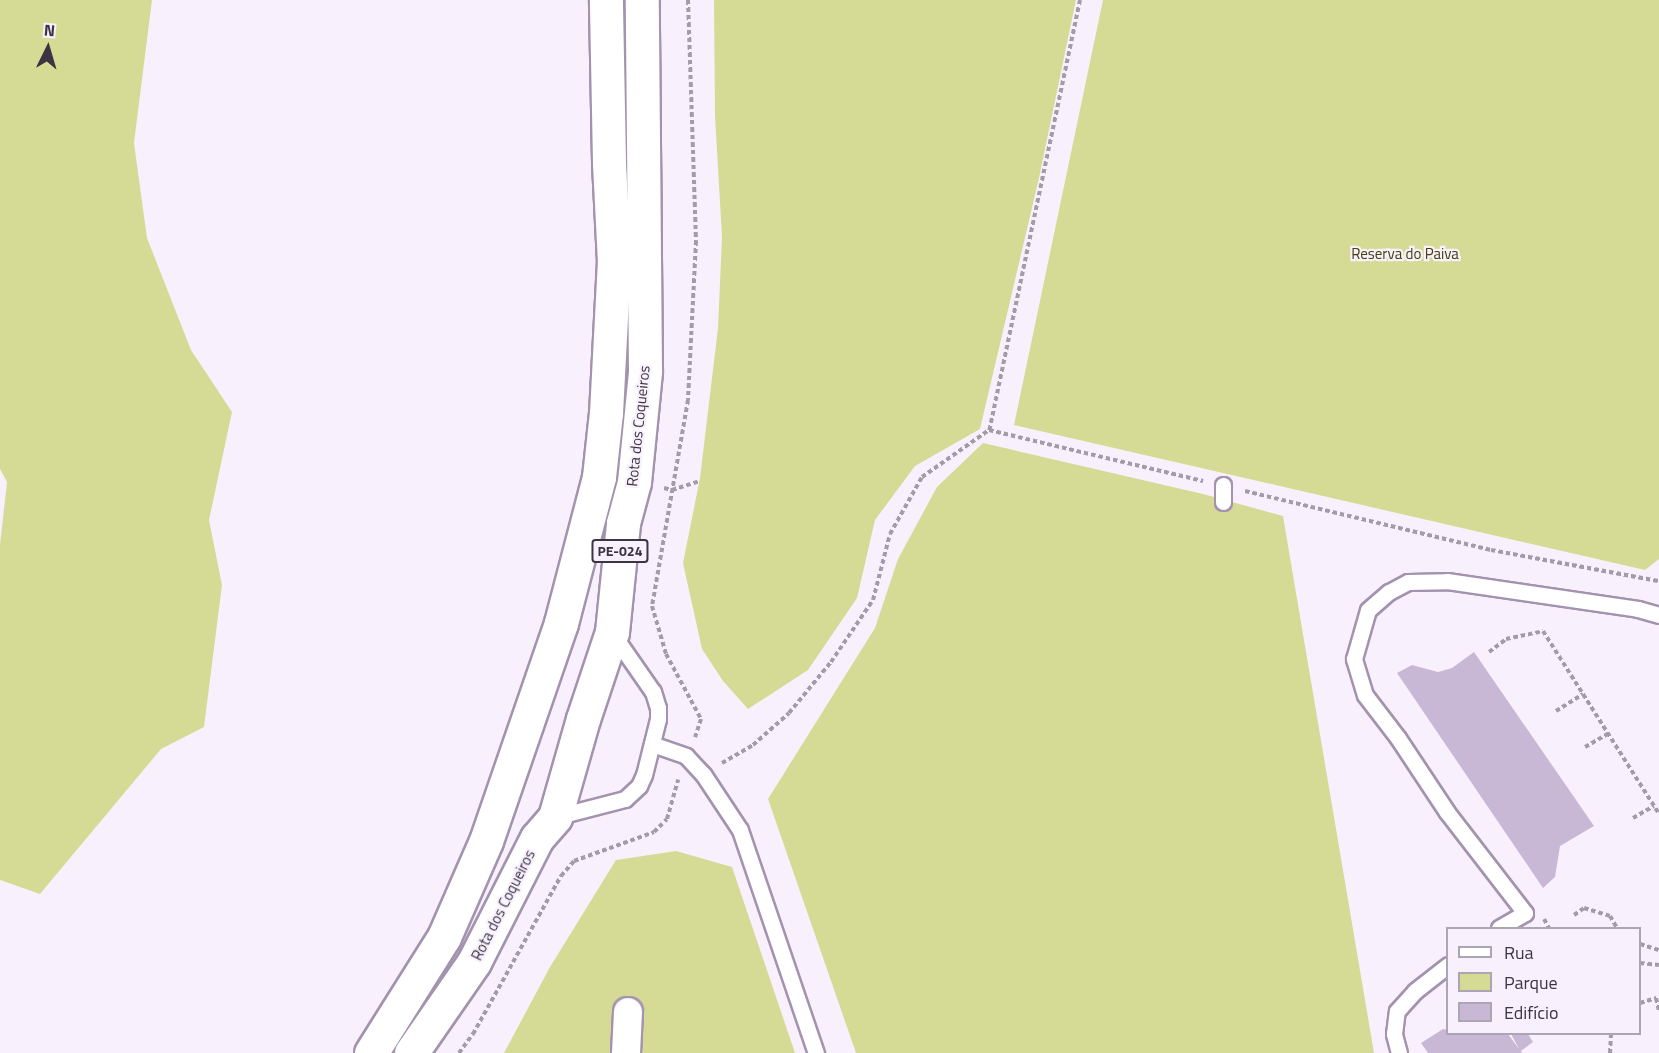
<!DOCTYPE html>
<html>
<head>
<meta charset="utf-8">
<style>
  body { margin:0 }
  #map { position:relative; width:1659px; height:1053px; overflow:hidden; background:#f8f1fd; font-family:"Titillium Web",sans-serif }
  div>[style] { position:absolute }
  .green>* { inset:0; background:#d5db95 }
  .building>* { inset:0; background:#c8b8d5 }
  .path>* { height:4px; margin-top:-2px; transform-origin:0; background:repeating-linear-gradient(90deg,#a29ca8 0 4.5px,transparent 0 7.5px) }
  .roads { filter:drop-shadow(2px 0 #a393af) drop-shadow(-2px 0 #a393af) drop-shadow(0 2px #a393af) drop-shadow(0 -2px #a393af) }
  .service>* { height:15px; margin:-7.5px; padding:0 7.5px; transform-origin:7.5px; border-radius:7.5px; background:#fff }
  .minor>* { height:28px; margin:-14px; padding:0 14px; transform-origin:14px; border-radius:14px; background:#fff }
  .primary>* { height:33px; margin:-16.5px; padding:0 16.5px; transform-origin:16.5px; border-radius:16.5px; background:#fff }
  span { translate:-50% -50%; white-space:nowrap; text-align:center; line-height:1.15; -webkit-text-stroke:4.5px #f8f1fd; paint-order:stroke }
  .shield-label span { padding:2px 4px; background:#f8f1fd; border:2px solid; border-radius:4px; -webkit-text-stroke-width:0 }
  .shield-label { font-size:14px; color:#3b3541; font-weight:700 }
  .park-label { font-size:15px; color:#41430a }
  .street-label { font-size:15px; color:#3b3541 }
  .legend { position:absolute; left:1446px; top:927px; width:195px; height:108px; box-sizing:border-box; background:#f8f1fd; border:2px solid #aca6b2; margin:0; padding:8px 10px; list-style:none; font-size:18px; color:#3b3541 }
  .legend li { display:flex; align-items:center; gap:12px; height:30px }
  .legend b { width:30px; border:2px solid #aca6b2 }
  .north { position:absolute; left:18px; top:18px; width:60px; height:60px; -webkit-text-stroke:4px #f8f1fd; paint-order:stroke; rotate:5deg; font-size:16px; font-weight:700; line-height:24px; text-align:center; color:#3b3541 }
  .north::after { content:''; display:block; margin:auto; width:21px; height:27px; background:#3b3541; clip-path:polygon(50% 0,100% 100%,50% 72%,0 100%) }
</style>
</head>
<body>
<div id="map">
  <div class="green">
    <i style="clip-path:polygon(0 0,152px 0,134px 143px,147px 238px,191px 350px,232px 412px,209px 520px,222px 585px,204px 727px,161px 749px,40px 894px,0 880px,0 545px,7px 482px,0 469px)"></i>
    <i style="clip-path:polygon(714px 0,1076px 0,1039px 178px,980px 429px,915px 466px,875px 520px,857px 598px,808px 670px,748px 709px,723px 681px,702px 649px,683px 563px,700px 478px,718px 328px,722px 237px,715px 116px)"></i>
    <i style="clip-path:polygon(1103px 0,1659px 0,1659px 559px,1645px 570px,1014px 425px)"></i>
    <i style="clip-path:polygon(983px 443px,1203px 494px,1283px 516px,1374px 1053px,856px 1053px,768px 799px,875px 628px,898px 559px,937px 487px)"></i>
    <i style="clip-path:polygon(676px 851px,732px 867px,795px 1053px,504px 1053px,550px 967px,616px 860px)"></i>
  </div>
  <div class="building">
    <i style="clip-path:polygon(1474px 652px,1594px 826px,1560px 846px,1555px 877px,1543px 888px,1397px 673px,1412px 665px,1438px 672px,1452px 668px)"></i>
    <i style="clip-path:polygon(1443px 1029px,1448px 1030px,1448px 1034px,1508px 1034px,1519px 1049px,1511px 1034px,1528px 1034px,1533px 1042px,1521px 1051px,1522px 1053px,1428px 1053px,1421px 1043px)"></i>
  </div>
  <div class="path">
    <i style="left:688px;top:0;width:241px;rotate:88.1deg"></i>
    <i style="left:696px;top:241px;width:159px;rotate:92.9deg"></i>
    <i style="left:688px;top:400px;width:209px;rotate:99.9deg"></i>
    <i style="left:652px;top:606px;width:50px;rotate:73.7deg"></i>
    <i style="left:666px;top:654px;width:74px;rotate:61.7deg"></i>
    <i style="left:701px;top:719px;width:19px;rotate:108deg"></i>
    <i style="left:1080px;top:0;width:440px;rotate:101.9deg"></i>
    <i style="left:989px;top:430px;width:220px;rotate:13.4deg"></i>
    <i style="left:664px;top:488px;width:8px;rotate:14deg"></i>
    <i style="left:672px;top:490px;width:28px;rotate:-18deg"></i>
    <i style="left:1245px;top:491px;width:253px;rotate:13.5deg"></i>
    <i style="left:1491px;top:550px;width:171px;rotate:10.5deg"></i>
    <i style="left:1489px;top:652px;width:21px;rotate:-37deg"></i>
    <i style="left:1506px;top:639px;width:38px;rotate:-12deg"></i>
    <i style="left:1543px;top:631px;width:217px;rotate:57.6deg"></i>
    <i style="left:1556px;top:711px;width:32px;rotate:-32deg"></i>
    <i style="left:1585px;top:747px;width:28px;rotate:-30deg"></i>
    <i style="left:722px;top:763px;width:36px;rotate:-30deg"></i>
    <i style="left:753px;top:745px;width:48px;rotate:-41.6deg"></i>
    <i style="left:789px;top:713px;width:66px;rotate:-50.5deg"></i>
    <i style="left:831px;top:662px;width:75px;rotate:-55.9deg"></i>
    <i style="left:873px;top:600px;width:68px;rotate:-75.6deg"></i>
    <i style="left:890px;top:534px;width:65px;rotate:-60.7deg"></i>
    <i style="left:922px;top:477px;width:82px;rotate:-35deg"></i>
    <i style="left:1633px;top:818px;width:24px;rotate:-30deg"></i>
    <i style="left:1574px;top:915px;width:12px;rotate:-35deg"></i>
    <i style="left:1584px;top:908px;width:27px;rotate:17deg"></i>
    <i style="left:1610px;top:916px;width:14px;rotate:60deg"></i>
    <i style="left:1544px;top:919px;width:10px;rotate:61deg"></i>
    <i style="left:1640px;top:944px;width:20px;rotate:18deg"></i>
    <i style="left:1640px;top:963px;width:19px;rotate:6deg"></i>
    <i style="left:1640px;top:1003px;width:17px;rotate:-17deg"></i>
    <i style="left:1656px;top:998px;width:13px;rotate:77deg"></i>
    <i style="left:459px;top:1053px;width:24px;rotate:-54deg"></i>
    <i style="left:473px;top:1034px;width:181px;rotate:-60.9deg"></i>
    <i style="left:561px;top:876px;width:20px;rotate:-49deg"></i>
    <i style="left:574px;top:861px;width:85px;rotate:-19.9deg"></i>
    <i style="left:654px;top:832px;width:18px;rotate:-45deg"></i>
    <i style="left:667px;top:819px;width:41px;rotate:-74.2deg"></i>
    <i style="left:1610px;top:1053px;width:19px;rotate:-87deg"></i>
  </div>
  <div class="roads">
    <div class="service">
      <i style="left:1223px;top:485px;width:17px;rotate:90deg"></i>
      <i style="left:652px;top:744px;width:36px;rotate:19deg"></i>
      <i style="left:686px;top:756px;width:25px;rotate:47deg"></i>
      <i style="left:703px;top:774px;width:67px;rotate:56.5deg"></i>
      <i style="left:740px;top:830px;width:236px;rotate:71.2deg"></i>
      <i style="left:555px;top:817px;width:72px;rotate:-14.4deg"></i>
      <i style="left:625px;top:799px;width:19px;rotate:-43deg"></i>
      <i style="left:639px;top:786px;width:12px;rotate:-66deg"></i>
      <i style="left:644px;top:775px;width:58px;rotate:-76deg"></i>
      <i style="left:658px;top:719px;width:11px;rotate:-90deg"></i>
      <i style="left:658px;top:708px;width:17px;rotate:-107deg"></i>
      <i style="left:653px;top:692px;width:72px;rotate:-124.8deg"></i>
      <i style="left:1499px;top:928px;width:30px;rotate:-30deg"></i>
      <i style="left:1525px;top:913px;width:128px;rotate:-127.7deg"></i>
      <i style="left:1447px;top:812px;width:89px;rotate:-123.5deg"></i>
      <i style="left:1398px;top:738px;width:54px;rotate:-127.5deg"></i>
      <i style="left:1365px;top:695px;width:38px;rotate:-107deg"></i>
      <i style="left:1354px;top:659px;width:51px;rotate:-74.1deg"></i>
      <i style="left:1368px;top:610px;width:28px;rotate:-41deg"></i>
      <i style="left:1389px;top:592px;width:21px;rotate:-28deg"></i>
      <i style="left:1408px;top:582px;width:39px;rotate:-1deg"></i>
      <i style="left:1447px;top:581px;width:193px;rotate:8.3deg"></i>
      <i style="left:1638px;top:609px;width:22px;rotate:16deg"></i>
      <i style="left:1399px;top:1053px;width:20px;rotate:-105deg"></i>
      <i style="left:1394px;top:1034px;width:23px;rotate:-83deg"></i>
      <i style="left:1397px;top:1011px;width:27px;rotate:-48deg"></i>
      <i style="left:1415px;top:991px;width:42px;rotate:-38.2deg"></i>
    </div>
    <div class="minor">
      <i style="left:626px;top:1053px;width:41px;rotate:-87.2deg"></i>
    </div>
    <div class="primary">
      <i style="left:371px;top:1053px;width:137px;rotate:-57.8deg"></i>
      <i style="left:444px;top:937px;width:105px;rotate:-66.4deg"></i>
      <i style="left:486px;top:841px;width:231px;rotate:-71deg"></i>
      <i style="left:561px;top:623px;width:151px;rotate:-75.4deg"></i>
      <i style="left:599px;top:477px;width:64px;rotate:-83.8deg"></i>
      <i style="left:606px;top:413px;width:151px;rotate:-87deg"></i>
      <i style="left:614px;top:262px;width:100px;rotate:-92.9deg"></i>
      <i style="left:609px;top:162px;width:162px;rotate:-91.1deg"></i>
      <i style="left:411px;top:1053px;width:111px;rotate:-55.3deg"></i>
      <i style="left:474px;top:962px;width:139px;rotate:-63.1deg"></i>
      <i style="left:537px;top:838px;width:28px;rotate:-49deg"></i>
      <i style="left:555px;top:817px;width:102px;rotate:-74.1deg"></i>
      <i style="left:583px;top:719px;width:92px;rotate:-71.6deg"></i>
      <i style="left:612px;top:632px;width:110px;rotate:-84.2deg"></i>
      <i style="left:623px;top:523px;width:42px;rotate:-75deg"></i>
      <i style="left:634px;top:482px;width:112px;rotate:-84.3deg"></i>
      <i style="left:645px;top:371px;width:371px;rotate:-90.5deg"></i>
    </div>
  </div>
  <div class="shield-label">
    <span style="left:620px;top:551px">PE-024</span>
  </div>
  <div class="park-label">
    <span style="left:1405px;top:254px">Reserva do Paiva</span>
  </div>
  <div class="street-label">
    <span style="left:638px;top:426px;rotate:-84deg">Rota dos Coqueiros</span>
    <span style="left:503px;top:905px;rotate:-63deg">Rota dos Coqueiros</span>
  </div>
  <ul class="legend">
  <li><b style="height:8px;background:#fff"></b>Rua</li>
  <li><b style="height:16px;background:#d5db95"></b>Parque</li>
  <li><b style="height:16px;background:#c8b8d5"></b>Edifício</li>
  </ul>
  <div class="north">N</div>
</div>
</body>
</html>
